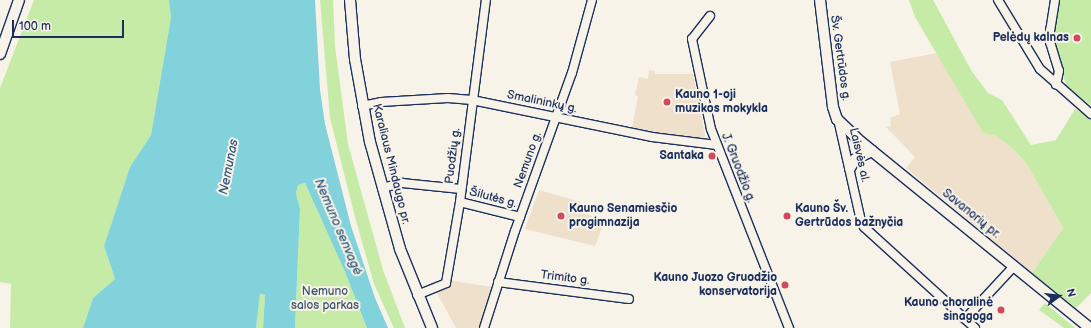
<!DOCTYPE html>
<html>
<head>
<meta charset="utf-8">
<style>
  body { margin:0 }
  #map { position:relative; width:1091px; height:328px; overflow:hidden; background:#f7f3e8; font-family:"Balsamiq Sans",sans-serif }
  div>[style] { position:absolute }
  .built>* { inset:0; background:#efe0cc }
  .green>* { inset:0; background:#c6eba6 }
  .water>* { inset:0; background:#81d2db }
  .roads { filter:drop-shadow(1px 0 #1b2f5e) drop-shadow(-1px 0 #1b2f5e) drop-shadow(0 1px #1b2f5e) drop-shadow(0 -1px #1b2f5e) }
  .minor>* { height:8px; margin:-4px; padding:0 4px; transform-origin:4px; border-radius:4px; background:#f7f3e8 }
  .major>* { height:10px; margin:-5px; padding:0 5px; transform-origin:5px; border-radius:5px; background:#f7f3e8 }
  .dots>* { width:11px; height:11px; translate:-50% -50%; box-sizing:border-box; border:2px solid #f7f3e8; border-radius:50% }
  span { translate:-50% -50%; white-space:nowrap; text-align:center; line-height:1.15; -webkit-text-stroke:4px #f7f3e8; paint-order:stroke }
  .poi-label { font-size:12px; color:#1b2f5e; font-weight:700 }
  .right { translate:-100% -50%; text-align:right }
  .left { translate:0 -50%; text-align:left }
  .street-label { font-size:12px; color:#1b2f5e }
  .park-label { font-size:12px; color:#3d556c }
  .water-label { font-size:13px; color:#34587d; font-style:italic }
  .north { position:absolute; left:1039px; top:276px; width:40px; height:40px; -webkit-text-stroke:3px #f7f3e8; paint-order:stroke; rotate:75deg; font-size:11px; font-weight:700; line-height:16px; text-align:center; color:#1b2f5e }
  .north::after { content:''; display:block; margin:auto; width:14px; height:18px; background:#1b2f5e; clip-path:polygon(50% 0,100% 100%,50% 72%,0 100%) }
  .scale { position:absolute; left:12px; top:20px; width:112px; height:18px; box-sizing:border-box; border:2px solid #1b2f5e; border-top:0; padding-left:5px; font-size:12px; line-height:14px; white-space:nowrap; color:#1b2f5e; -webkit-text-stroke:3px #f7f3e8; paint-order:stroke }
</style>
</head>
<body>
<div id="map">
  <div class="built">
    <i style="clip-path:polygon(937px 53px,983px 133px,996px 136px,1011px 147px,1027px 164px,1063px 228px,1032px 273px,906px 168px,915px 157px,886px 127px,891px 126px,890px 118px,900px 114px,890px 62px)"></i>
    <i style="clip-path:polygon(649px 70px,655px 71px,655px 74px,693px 74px,705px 136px,702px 139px,632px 128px,638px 96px,635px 95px,639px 77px,648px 79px)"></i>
    <i style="clip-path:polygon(539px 190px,581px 202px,579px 212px,605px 220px,595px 246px,525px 229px)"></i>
    <i style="clip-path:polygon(447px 280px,493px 287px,479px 328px,456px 328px,431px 282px)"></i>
  </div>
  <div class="green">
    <i style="clip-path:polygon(34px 0,169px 0,170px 3px,171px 17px,151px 135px,130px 167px,104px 246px,115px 279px,93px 298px,83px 328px,10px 328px,11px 284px,0 282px,0 88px)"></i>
    <i style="clip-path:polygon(320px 0,333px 0,335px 46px,348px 144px,383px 270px,405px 328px,394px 328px,374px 284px,355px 217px,330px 118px)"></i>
    <i style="clip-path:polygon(909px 0,933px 0,971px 70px,988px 93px,1002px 100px,1031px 145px,1056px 140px,1075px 109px,1091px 118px,1091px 293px,1076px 308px,1032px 273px,1063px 228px,1027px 164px,1011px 147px,996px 136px,983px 133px,915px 17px)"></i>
    <i style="clip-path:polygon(1059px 0,1091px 0,1091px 105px,1067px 88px,1054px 45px,1053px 30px)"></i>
    <i style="clip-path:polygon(305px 183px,345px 272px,367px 328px,295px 328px,300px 209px,296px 193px,298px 185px)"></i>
    <i style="clip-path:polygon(260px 294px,265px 295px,263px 328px,256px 328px)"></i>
    <i style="clip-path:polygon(1045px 303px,1075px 328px,1064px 328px,1039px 310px)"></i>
  </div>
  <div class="water">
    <i style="clip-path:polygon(169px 0,315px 0,320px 90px,325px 124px,351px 226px,375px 298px,388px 328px,367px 328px,345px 272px,305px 183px,298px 185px,296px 193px,300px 209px,295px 328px,263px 328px,265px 295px,260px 294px,256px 328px,83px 328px,93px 298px,115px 279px,104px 246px,130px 167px,151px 135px,171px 17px)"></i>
  </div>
  <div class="roads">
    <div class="minor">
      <i style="left:998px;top:0;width:81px;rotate:58.7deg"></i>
      <i style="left:1040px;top:69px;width:68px;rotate:41.4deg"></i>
      <i style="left:1055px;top:0;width:30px;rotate:99deg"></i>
      <i style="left:1050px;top:30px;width:12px;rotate:90deg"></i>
      <i style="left:1050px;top:42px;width:30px;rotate:73deg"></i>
      <i style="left:1059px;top:71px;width:14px;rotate:102deg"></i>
      <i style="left:710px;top:16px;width:29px;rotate:128deg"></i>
      <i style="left:692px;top:39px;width:92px;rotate:78.1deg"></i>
      <i style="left:711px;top:129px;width:214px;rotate:68.6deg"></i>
      <i style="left:362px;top:106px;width:19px;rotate:-12deg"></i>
      <i style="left:381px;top:102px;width:67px;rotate:-3.4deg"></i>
      <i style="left:448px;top:98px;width:24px;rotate:5deg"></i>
      <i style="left:472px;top:100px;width:184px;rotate:11.6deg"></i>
      <i style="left:652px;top:137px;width:65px;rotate:7deg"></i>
      <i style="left:838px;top:119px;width:105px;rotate:77.3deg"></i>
      <i style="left:861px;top:221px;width:7px;rotate:63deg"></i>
      <i style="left:864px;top:227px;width:150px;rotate:42.3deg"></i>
      <i style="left:382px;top:188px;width:21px;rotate:-14deg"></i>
      <i style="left:402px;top:183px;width:59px;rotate:5.8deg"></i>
      <i style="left:460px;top:202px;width:62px;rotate:14deg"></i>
      <i style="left:498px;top:282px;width:132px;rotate:7.4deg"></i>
      <i style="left:417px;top:295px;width:31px;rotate:-22deg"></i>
      <i style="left:446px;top:283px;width:82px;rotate:-80.2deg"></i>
      <i style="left:460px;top:202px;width:204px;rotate:-82.7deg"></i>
      <i style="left:965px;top:319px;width:72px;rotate:-47.2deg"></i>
      <i style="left:484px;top:328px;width:102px;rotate:-72.3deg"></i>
      <i style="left:515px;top:231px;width:168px;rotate:-70.2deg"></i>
      <i style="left:572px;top:73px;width:76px;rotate:-74.7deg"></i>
    </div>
    <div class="major">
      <i style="left:350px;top:0;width:59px;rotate:85.2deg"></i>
      <i style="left:355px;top:59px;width:84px;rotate:79.8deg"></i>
      <i style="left:370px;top:142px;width:111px;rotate:74.3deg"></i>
      <i style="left:400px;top:249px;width:85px;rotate:67.9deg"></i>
      <i style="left:820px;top:0;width:108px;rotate:83.1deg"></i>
      <i style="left:833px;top:107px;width:13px;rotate:72deg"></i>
      <i style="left:837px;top:119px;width:33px;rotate:44deg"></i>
      <i style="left:861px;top:142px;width:295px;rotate:39.1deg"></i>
      <i style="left:0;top:54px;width:57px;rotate:-70.6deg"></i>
      <i style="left:850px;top:168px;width:10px;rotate:-61deg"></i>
      <i style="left:855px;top:159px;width:19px;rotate:-25deg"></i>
    </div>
  </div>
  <div class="dots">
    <i style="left:1077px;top:38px;background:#d1495b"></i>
    <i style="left:667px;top:102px;background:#d1495b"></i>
    <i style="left:712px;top:156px;background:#d1495b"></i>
    <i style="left:561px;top:216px;background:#d1495b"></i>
    <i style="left:787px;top:216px;background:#d1495b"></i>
    <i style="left:785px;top:285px;background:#d1495b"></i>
    <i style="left:1001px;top:310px;background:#d1495b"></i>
  </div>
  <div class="poi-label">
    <span class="right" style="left:1069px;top:38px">Pelėdų kalnas</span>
    <span class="left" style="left:675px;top:102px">Kauno 1-oji<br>muzikos mokykla</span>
    <span class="right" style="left:704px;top:156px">Santaka</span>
    <span class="left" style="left:569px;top:216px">Kauno Senamiesčio<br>progimnazija</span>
    <span class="left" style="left:795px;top:216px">Kauno Šv.<br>Gertrūdos bažnyčia</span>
    <span class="right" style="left:777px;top:285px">Kauno Juozo Gruodžio<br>konservatorija</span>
    <span class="right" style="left:993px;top:310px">Kauno choralinė<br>sinagoga</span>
  </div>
  <div class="street-label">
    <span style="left:840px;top:58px;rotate:82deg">Šv. Gertrūdos g.</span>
    <span style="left:542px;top:102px;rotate:12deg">Smalininkų g.</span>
    <span style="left:859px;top:155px;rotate:77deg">Laisvės al.</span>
    <span style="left:453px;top:156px;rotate:-83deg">Puodžių g.</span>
    <span style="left:528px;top:160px;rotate:-70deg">Nemuno g.</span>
    <span style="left:391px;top:164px;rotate:76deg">Karaliaus Mindaugo pr.</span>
    <span style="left:738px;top:168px;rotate:69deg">J. Gruodžio g.</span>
    <span style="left:493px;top:198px;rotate:15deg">Šilutės g.</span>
    <span style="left:971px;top:214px;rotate:39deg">Savanorių pr.</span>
    <span style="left:565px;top:278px;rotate:7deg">Trimito g.</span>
  </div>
  <div class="park-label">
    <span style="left:325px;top:299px">Nemuno<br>salos parkas</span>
  </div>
  <div class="water-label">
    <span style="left:229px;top:167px;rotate:-79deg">Nemunas</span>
    <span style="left:338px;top:227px;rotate:67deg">Nemuno senvagė</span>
  </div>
  <div class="north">N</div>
  <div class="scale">100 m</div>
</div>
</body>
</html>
